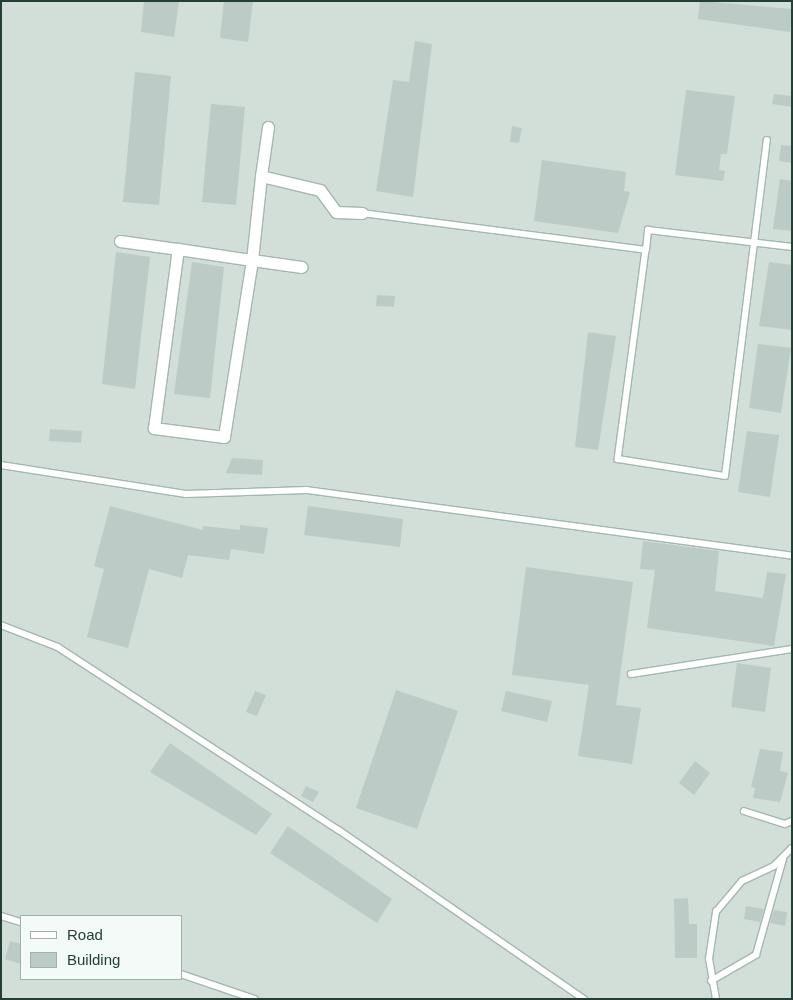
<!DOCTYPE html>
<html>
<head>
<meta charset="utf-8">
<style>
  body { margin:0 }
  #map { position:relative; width:793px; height:1000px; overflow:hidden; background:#e3eee9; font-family:Helvetica,sans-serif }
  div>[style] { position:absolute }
  .built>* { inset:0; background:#d2ded8 }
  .building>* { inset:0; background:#bccbc5 }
  .roads { filter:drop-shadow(1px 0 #a5b6b0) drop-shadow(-1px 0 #a5b6b0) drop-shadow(0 1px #a5b6b0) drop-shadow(0 -1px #a5b6b0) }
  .service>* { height:5.5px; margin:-2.75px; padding:0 2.75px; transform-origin:2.75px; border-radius:2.75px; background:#fff }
  .minor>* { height:11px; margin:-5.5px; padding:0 5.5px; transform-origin:5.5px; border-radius:5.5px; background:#fff }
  span { translate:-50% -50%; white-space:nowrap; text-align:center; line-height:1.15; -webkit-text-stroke:5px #f4faf7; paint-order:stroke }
  .frame { position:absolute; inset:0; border:2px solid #224038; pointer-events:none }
  .legend { position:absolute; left:20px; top:915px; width:162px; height:65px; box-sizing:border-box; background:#f4faf7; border:1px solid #a0b0ab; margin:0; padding:6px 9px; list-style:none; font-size:15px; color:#224038 }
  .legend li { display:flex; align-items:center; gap:10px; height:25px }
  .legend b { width:25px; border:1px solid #a0b0ab }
</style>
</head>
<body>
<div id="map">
  <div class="built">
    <i style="clip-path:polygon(evenodd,1px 1px,792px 1px,792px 999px,1px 999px,1px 1px,21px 916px,181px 916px,181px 979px,21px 979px,21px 916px)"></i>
  </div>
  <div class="building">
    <i style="clip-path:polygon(144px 1px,179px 1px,174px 37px,141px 32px)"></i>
    <i style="clip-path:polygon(224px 1px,253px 1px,248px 42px,220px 38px)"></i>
    <i style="clip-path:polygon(700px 1px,792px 9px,790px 32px,698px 19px)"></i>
    <i style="clip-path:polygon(415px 41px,432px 44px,413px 197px,376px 191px,393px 80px,409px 82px)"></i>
    <i style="clip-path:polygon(135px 72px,171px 76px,159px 205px,123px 202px)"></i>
    <i style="clip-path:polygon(686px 90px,735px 96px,727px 154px,721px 154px,719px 170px,725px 171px,723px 181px,675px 175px)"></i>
    <i style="clip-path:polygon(774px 94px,792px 96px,792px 107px,772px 104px)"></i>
    <i style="clip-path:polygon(211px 104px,245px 107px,236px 205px,202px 202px)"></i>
    <i style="clip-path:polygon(512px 126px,522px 128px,519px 143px,510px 142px)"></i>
    <i style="clip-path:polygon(781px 145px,792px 146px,792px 163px,779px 161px)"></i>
    <i style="clip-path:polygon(542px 160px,626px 172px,624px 191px,630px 192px,618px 233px,534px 221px)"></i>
    <i style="clip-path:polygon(780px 179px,792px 181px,792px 231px,773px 229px)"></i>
    <i style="clip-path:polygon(116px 252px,150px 257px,135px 389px,102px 384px)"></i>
    <i style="clip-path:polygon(192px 262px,224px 267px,210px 398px,174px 394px)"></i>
    <i style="clip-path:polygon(769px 262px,792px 265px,792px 330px,759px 326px)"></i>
    <i style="clip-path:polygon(377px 295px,395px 296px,394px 307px,376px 306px)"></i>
    <i style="clip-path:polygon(588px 332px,616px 336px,598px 450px,575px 447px)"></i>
    <i style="clip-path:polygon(758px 344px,791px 348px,781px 413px,749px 408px)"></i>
    <i style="clip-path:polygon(50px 429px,82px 431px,81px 443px,49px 441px)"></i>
    <i style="clip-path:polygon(747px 431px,779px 435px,770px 497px,738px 492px)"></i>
    <i style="clip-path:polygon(232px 458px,263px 460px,262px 475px,226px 473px)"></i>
    <i style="clip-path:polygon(110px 506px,203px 530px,203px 526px,240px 530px,240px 525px,268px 528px,264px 554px,231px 549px,229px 560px,188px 555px,182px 578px,149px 569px,128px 648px,87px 637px,104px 569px,94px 566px)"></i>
    <i style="clip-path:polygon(308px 506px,403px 519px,400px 547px,304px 535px)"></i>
    <i style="clip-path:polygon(643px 541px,719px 551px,715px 591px,763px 598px,767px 572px,786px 574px,774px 646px,647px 628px,655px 570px,640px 569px)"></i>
    <i style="clip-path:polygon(526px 567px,633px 582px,616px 705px,641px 708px,632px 764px,578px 756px,589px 685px,512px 675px)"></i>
    <i style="clip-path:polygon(737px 663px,771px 668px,765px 712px,731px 707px)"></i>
    <i style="clip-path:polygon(396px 690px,458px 711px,417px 829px,356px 808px)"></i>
    <i style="clip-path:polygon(255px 691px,266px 695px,257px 716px,246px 712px)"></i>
    <i style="clip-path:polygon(506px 691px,552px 701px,547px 722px,501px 711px)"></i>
    <i style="clip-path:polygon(170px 743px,272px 814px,256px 835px,150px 772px)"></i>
    <i style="clip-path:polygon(760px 749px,783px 752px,780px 771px,788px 773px,780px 802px,753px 798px,755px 788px,751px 787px)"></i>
    <i style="clip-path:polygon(695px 761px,710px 773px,694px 795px,679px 783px)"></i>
    <i style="clip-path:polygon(306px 786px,319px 792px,313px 802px,301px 796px)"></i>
    <i style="clip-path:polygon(288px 826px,392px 899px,377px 923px,270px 853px)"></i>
    <i style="clip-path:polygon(688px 898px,689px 924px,697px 924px,697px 958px,675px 958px,674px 899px)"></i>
    <i style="clip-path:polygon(746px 906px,764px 909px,760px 922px,744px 919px)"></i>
    <i style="clip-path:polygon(774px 910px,787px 912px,785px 926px,770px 923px)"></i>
    <i style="clip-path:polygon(10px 941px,21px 944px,21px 964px,5px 959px)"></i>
  </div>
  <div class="roads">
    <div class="service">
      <i style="left:362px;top:213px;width:286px;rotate:7.4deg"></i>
      <i style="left:646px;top:250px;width:20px;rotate:-84deg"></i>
      <i style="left:648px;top:230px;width:145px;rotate:6.7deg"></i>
      <i style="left:646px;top:250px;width:211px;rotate:97.6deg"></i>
      <i style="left:618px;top:459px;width:108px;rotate:9deg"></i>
      <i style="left:725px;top:476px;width:338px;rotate:-82.9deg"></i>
      <i style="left:1px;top:465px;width:187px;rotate:8.9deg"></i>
      <i style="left:186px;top:494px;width:121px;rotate:-1.9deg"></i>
      <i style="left:307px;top:490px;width:489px;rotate:7.7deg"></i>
      <i style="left:1px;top:625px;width:61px;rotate:21.1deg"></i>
      <i style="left:58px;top:647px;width:335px;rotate:33.1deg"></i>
      <i style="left:339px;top:830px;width:298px;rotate:34.6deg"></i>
      <i style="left:631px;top:674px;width:163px;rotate:-8.8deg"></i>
      <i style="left:744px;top:811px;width:43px;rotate:17.6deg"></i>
      <i style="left:785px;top:824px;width:8px;rotate:-23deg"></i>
      <i style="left:1px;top:916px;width:21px;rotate:17deg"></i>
      <i style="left:181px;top:974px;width:78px;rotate:18.7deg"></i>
      <i style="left:711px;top:981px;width:52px;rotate:-30deg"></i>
      <i style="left:756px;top:955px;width:100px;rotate:-74.3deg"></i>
      <i style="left:716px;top:999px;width:41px;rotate:-99.9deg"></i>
      <i style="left:709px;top:959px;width:48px;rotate:-81.5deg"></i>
      <i style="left:716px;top:912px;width:40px;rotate:-50deg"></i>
      <i style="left:742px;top:881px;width:35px;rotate:-25deg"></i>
      <i style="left:774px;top:866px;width:25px;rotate:-45deg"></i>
    </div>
    <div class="minor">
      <i style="left:268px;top:127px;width:49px;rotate:98.1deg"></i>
      <i style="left:261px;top:176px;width:61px;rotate:13.3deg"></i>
      <i style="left:320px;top:190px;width:27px;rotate:54deg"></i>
      <i style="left:336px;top:212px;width:26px;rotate:2deg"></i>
      <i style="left:261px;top:176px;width:84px;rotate:96.1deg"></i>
      <i style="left:252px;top:260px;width:179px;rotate:99deg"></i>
      <i style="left:224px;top:437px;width:71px;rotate:-172.7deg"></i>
      <i style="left:154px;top:428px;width:181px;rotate:-82.4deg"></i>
      <i style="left:178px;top:249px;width:75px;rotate:8.5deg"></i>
      <i style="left:252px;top:260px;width:50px;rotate:8deg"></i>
      <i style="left:120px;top:241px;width:59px;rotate:7.9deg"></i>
    </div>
  </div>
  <div class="frame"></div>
  <ul class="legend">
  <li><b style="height:6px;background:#fff"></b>Road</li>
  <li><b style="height:14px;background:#bccbc5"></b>Building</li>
  </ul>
</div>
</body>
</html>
